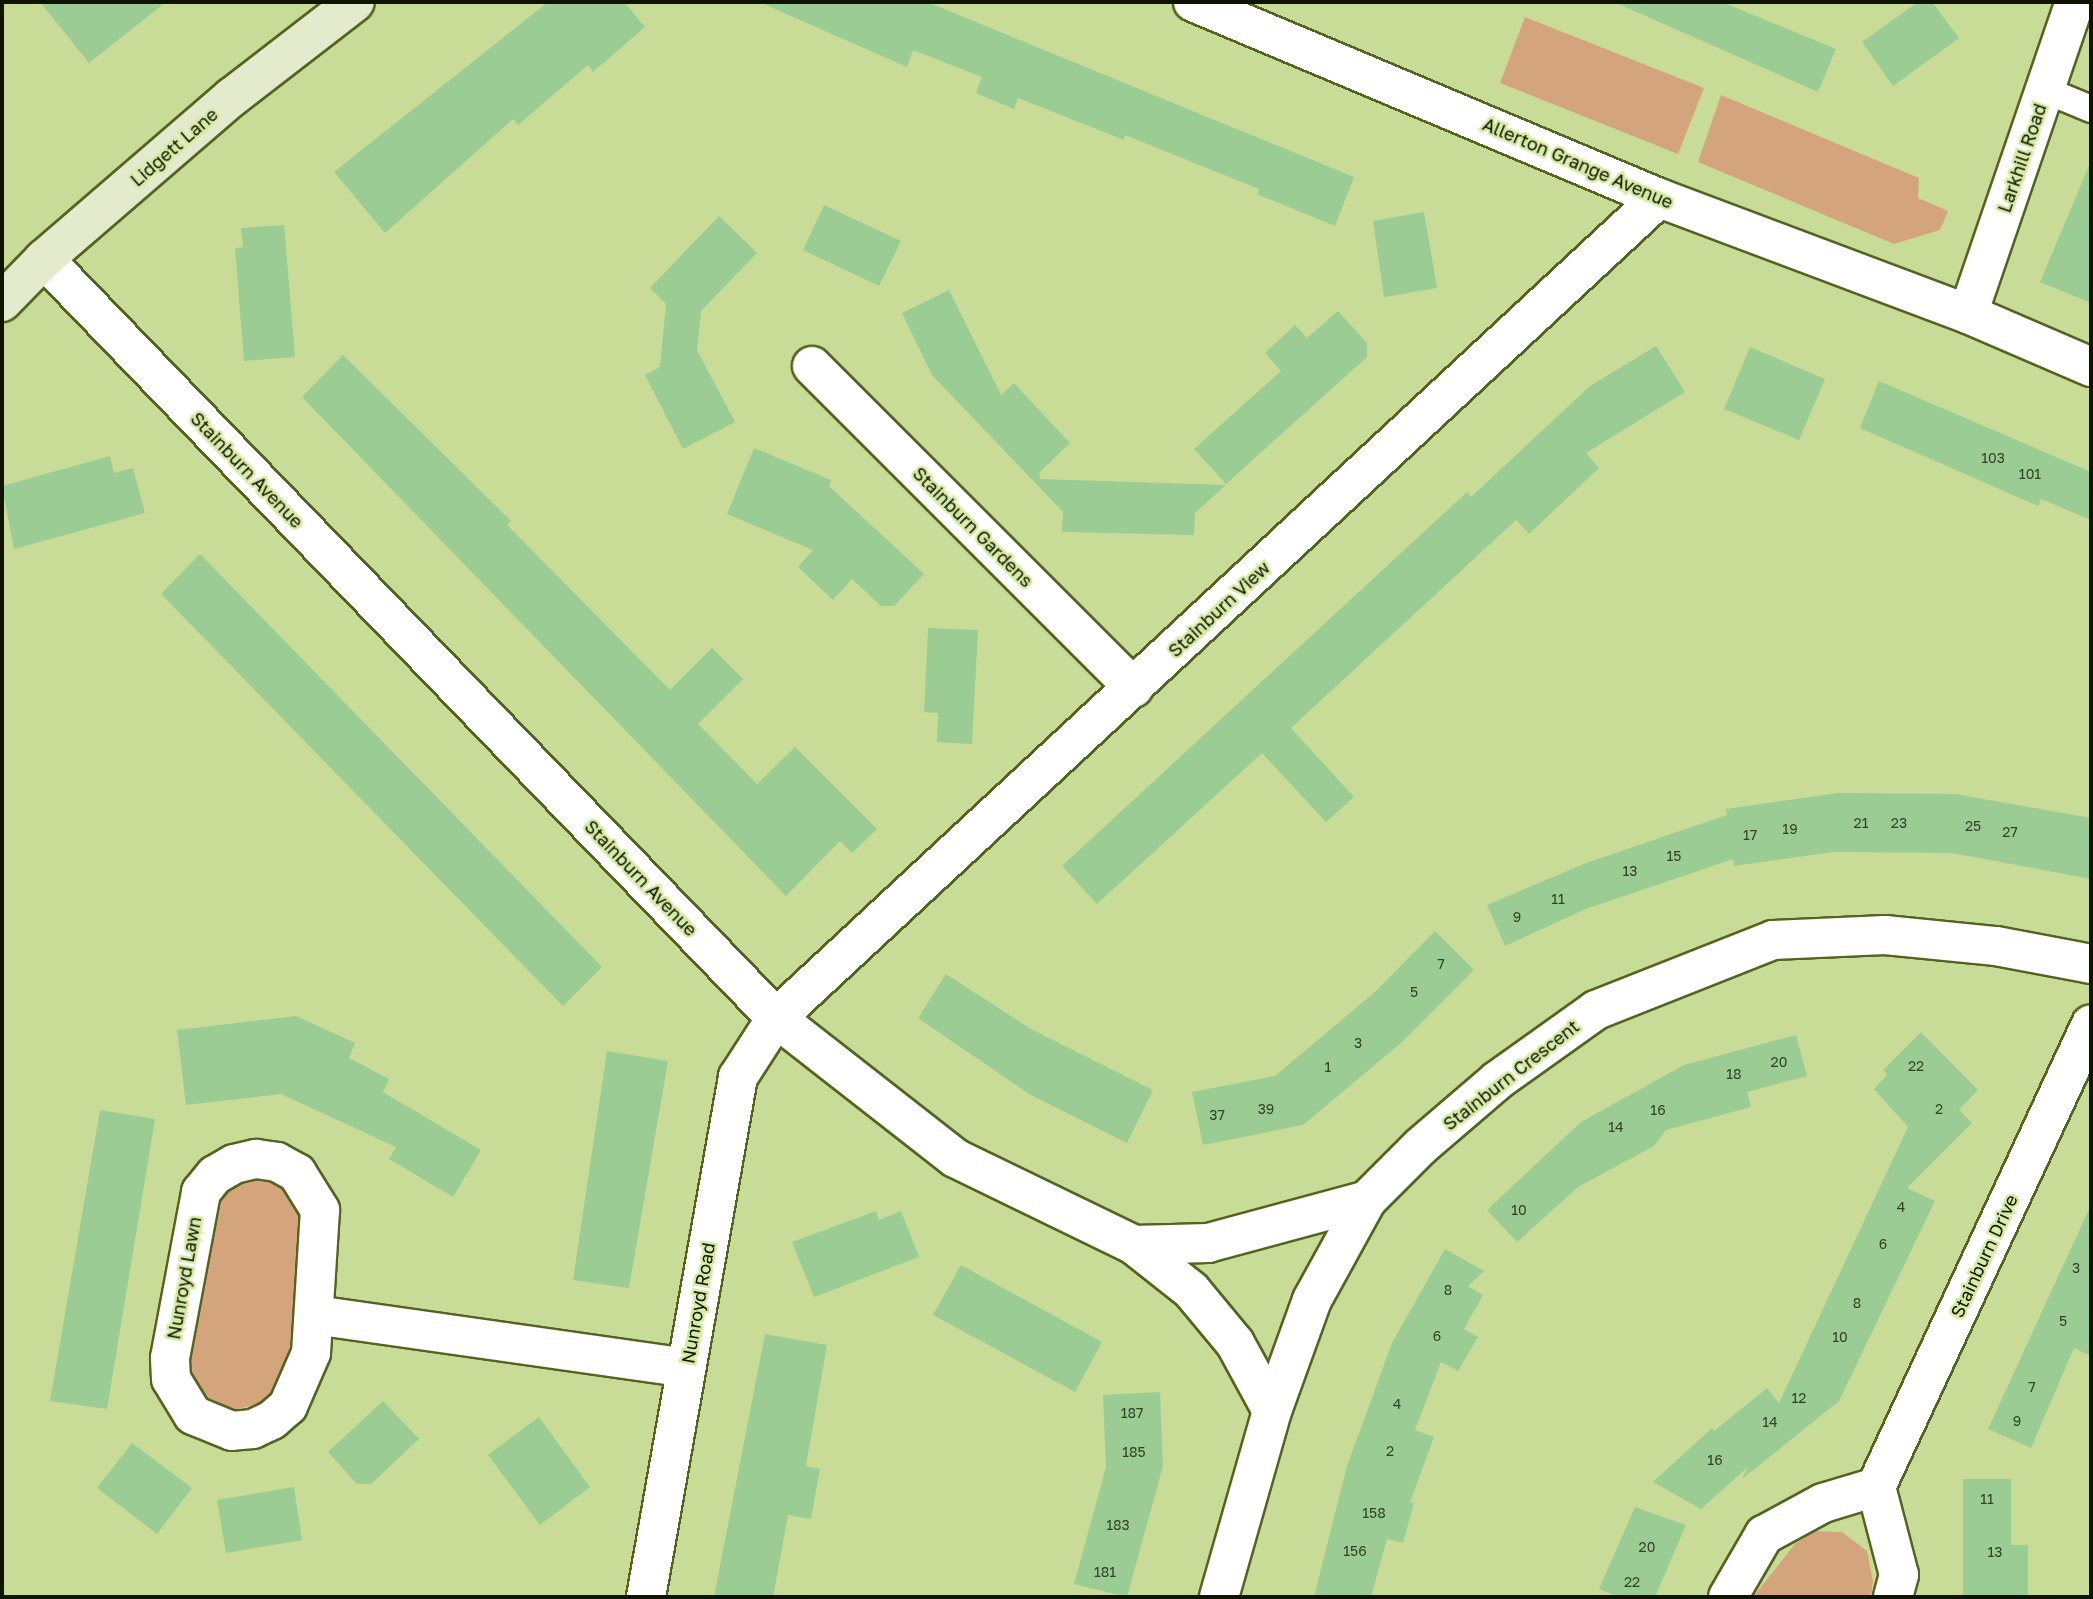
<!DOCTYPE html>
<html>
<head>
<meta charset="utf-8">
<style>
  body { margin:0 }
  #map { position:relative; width:2093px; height:1599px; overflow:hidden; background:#c9dc97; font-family:"Golos Text",sans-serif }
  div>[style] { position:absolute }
  .green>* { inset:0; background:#d4a57d }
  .building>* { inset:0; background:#9bcc93 }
  .roads { filter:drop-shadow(2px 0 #546320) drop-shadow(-2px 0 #546320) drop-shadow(0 2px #546320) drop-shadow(0 -2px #546320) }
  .lane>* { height:26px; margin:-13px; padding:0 13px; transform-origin:13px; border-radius:13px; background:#fff }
  .street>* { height:38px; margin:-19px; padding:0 19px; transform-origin:19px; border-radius:19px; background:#fff }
  .secondary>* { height:38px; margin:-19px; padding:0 19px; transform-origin:19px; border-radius:19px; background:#e4ebcd }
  span { translate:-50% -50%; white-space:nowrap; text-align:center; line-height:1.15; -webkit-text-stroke:5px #d6eaa3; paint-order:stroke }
  .number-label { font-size:14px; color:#314225 }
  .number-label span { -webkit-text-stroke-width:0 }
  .street-label { font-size:18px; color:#0e1400 }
  .frame { position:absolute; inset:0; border:4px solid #0e1400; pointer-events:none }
</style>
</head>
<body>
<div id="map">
  <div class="green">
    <i style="clip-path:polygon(1525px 17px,1704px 88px,1678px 154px,1500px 83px)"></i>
    <i style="clip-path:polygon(1721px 95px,1919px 178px,1918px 198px,1948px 211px,1940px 230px,1894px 244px,1698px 162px)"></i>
    <i style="clip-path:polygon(259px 1176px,289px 1186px,307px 1228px,287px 1363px,276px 1392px,265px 1402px,234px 1410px,206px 1397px,190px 1369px,191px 1353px,219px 1200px,243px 1179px)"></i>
    <i style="clip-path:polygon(1815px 1531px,1842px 1532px,1867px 1551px,1873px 1581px,1871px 1597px,1753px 1597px,1795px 1544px)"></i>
  </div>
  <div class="building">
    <i style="clip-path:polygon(40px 2px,166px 2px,89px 63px)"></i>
    <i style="clip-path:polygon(548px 2px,624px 2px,645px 27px,593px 72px,588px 65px,518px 125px,513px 119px,385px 233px,334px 172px)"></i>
    <i style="clip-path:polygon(759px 2px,927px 2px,1354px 177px,1335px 226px,1257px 194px,1259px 189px,1125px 135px,1124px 140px,1018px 98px,1014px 109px,976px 93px,982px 77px,913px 50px,907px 67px)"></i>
    <i style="clip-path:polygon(1614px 2px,1722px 2px,1836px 49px,1818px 92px)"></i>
    <i style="clip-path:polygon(1918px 2px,1932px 2px,1959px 38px,1893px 86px,1862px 42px)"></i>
    <i style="clip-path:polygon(2091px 161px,2091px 303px,2040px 282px)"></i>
    <i style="clip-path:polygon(824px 205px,901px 241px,879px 286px,803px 250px)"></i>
    <i style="clip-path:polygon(1424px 212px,1437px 288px,1384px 297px,1373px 221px)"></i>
    <i style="clip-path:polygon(719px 216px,757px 253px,701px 311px,697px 350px,735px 422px,683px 449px,645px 375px,660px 367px,666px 304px,650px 288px)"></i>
    <i style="clip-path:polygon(284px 225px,295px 357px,244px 361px,235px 248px,243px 247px,241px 228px)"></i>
    <i style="clip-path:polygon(949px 290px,1001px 395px,1014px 383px,1070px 443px,1039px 473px,1040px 479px,1226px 485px,1195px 513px,1194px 535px,1062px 532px,1063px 512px,932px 375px,902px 313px)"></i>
    <i style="clip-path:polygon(1338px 311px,1367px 343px,1367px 357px,1226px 484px,1194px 449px,1281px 371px,1265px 353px,1295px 325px,1307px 338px)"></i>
    <i style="clip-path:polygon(1656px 346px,1685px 392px,1586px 453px,1599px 468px,1529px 534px,1516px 520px,1291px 728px,1354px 797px,1326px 822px,1262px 753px,1097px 904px,1062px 866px,1467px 492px,1471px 497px,1590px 386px)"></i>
    <i style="clip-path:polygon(1750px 347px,1825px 379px,1799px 440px,1724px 409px)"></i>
    <i style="clip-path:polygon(343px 355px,511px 521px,507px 525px,670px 690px,712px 648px,743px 679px,698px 724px,757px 784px,795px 747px,877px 829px,852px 853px,840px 841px,786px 896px,302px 397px)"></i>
    <i style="clip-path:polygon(1879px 381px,2091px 472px,2091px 520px,2041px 499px,2038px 506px,1860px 428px)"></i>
    <i style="clip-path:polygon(754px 448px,831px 480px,829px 486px,924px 574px,894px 606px,881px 606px,852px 579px,833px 600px,798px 567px,813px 550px,727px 514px)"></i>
    <i style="clip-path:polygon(110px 456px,114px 473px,133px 468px,145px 513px,14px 549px,2px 486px)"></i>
    <i style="clip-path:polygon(200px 554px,602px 967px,563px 1006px,161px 594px)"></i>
    <i style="clip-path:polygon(928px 628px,978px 630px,972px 744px,937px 742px,938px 713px,924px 712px)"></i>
    <i style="clip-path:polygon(1838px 793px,1955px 794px,2091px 818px,2091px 879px,1952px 853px,1834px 852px,1734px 866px,1733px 859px,1586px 909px,1505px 946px,1487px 905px,1586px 863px,1727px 815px,1726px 809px)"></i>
    <i style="clip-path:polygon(1435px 931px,1474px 970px,1401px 1043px,1303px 1125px,1203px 1145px,1192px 1092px,1275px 1076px,1375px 992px)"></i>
    <i style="clip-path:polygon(946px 974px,1031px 1029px,1153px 1090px,1127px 1143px,1029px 1094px,918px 1018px)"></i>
    <i style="clip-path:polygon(296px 1016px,355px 1043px,349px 1058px,389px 1079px,383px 1092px,481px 1150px,453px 1197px,389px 1159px,396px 1147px,281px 1094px,186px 1105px,177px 1030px)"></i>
    <i style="clip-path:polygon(1921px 1032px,1978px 1090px,1959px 1110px,1972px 1123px,1907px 1188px,1935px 1201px,1839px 1401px,1742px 1479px,1748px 1467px,1701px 1509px,1653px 1482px,1712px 1428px,1714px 1431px,1767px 1388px,1779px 1403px,1908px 1127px,1874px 1089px,1887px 1075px,1883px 1070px)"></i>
    <i style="clip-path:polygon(1796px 1035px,1807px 1076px,1747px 1092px,1751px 1107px,1666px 1130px,1654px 1146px,1578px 1187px,1517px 1242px,1487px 1210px,1581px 1122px,1684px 1065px)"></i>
    <i style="clip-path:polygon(607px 1051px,668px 1061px,629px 1288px,573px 1280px)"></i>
    <i style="clip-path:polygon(100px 1110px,155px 1119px,107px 1409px,50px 1401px)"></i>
    <i style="clip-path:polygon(2091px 1205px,2091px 1356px,2074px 1348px,2031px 1448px,1988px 1429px)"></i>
    <i style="clip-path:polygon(876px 1211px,879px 1220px,901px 1211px,919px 1257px,814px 1297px,792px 1242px)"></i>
    <i style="clip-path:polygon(1445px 1249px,1484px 1271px,1468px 1286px,1483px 1295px,1464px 1329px,1478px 1337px,1458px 1371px,1441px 1362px,1415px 1430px,1434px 1437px,1410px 1502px,1414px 1503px,1403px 1543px,1387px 1539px,1371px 1597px,1314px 1597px,1347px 1466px,1392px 1343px)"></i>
    <i style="clip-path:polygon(961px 1265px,1102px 1342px,1075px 1392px,933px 1315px)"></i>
    <i style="clip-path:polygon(765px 1334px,827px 1345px,806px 1466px,820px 1469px,811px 1519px,788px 1515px,773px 1597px,714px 1597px)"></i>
    <i style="clip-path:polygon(1160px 1392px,1163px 1466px,1127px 1597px,1074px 1584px,1106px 1467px,1103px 1395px)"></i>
    <i style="clip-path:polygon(383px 1401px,419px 1439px,371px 1484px,357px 1484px,328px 1452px)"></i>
    <i style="clip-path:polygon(539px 1417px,590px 1487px,540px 1525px,488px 1455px)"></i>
    <i style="clip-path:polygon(132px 1443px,192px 1488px,157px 1534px,97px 1488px)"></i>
    <i style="clip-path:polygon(1963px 1479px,2011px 1479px,2011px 1545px,2028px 1545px,2028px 1597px,1963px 1597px)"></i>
    <i style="clip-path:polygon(294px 1487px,302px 1540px,226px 1553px,217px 1500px)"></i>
    <i style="clip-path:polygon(1635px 1507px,1686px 1525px,1655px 1597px,1619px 1597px,1599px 1589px)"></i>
  </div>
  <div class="roads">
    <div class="lane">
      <i style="left:2045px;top:90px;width:50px;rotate:22.4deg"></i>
    </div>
    <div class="street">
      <i style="left:1193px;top:2px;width:506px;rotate:22.81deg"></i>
      <i style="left:1659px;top:198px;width:330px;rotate:20.6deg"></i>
      <i style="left:1968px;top:314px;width:134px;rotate:23.3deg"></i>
      <i style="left:44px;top:259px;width:1054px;rotate:46.04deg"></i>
      <i style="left:776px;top:1018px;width:227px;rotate:38deg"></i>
      <i style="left:955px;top:1158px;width:199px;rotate:25.9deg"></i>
      <i style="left:1134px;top:1245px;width:74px;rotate:-1.5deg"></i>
      <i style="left:1208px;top:1243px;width:165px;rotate:-15.1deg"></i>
      <i style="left:1968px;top:314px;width:330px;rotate:-71.1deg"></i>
      <i style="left:812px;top:366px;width:455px;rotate:45deg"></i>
      <i style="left:256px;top:1159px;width:21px;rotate:8deg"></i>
      <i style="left:277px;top:1162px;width:23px;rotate:29deg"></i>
      <i style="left:297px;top:1173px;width:44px;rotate:58.1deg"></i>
      <i style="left:320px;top:1210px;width:143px;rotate:93.6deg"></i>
      <i style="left:311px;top:1353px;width:58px;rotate:113.5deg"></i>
      <i style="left:288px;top:1406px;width:21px;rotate:139deg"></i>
      <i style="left:272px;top:1420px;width:21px;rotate:155deg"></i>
      <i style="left:253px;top:1429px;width:21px;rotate:175deg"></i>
      <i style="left:232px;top:1431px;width:42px;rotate:-157.7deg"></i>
      <i style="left:193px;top:1415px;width:42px;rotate:-121.4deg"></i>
      <i style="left:171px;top:1379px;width:21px;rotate:-93deg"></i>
      <i style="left:170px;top:1358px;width:169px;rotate:-79.4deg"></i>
      <i style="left:201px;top:1192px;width:22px;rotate:-51deg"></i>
      <i style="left:215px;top:1175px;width:22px;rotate:-30deg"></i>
      <i style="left:234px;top:1164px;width:23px;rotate:-13deg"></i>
      <i style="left:1134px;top:1245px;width:73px;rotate:38.3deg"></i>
      <i style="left:1191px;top:1290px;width:69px;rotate:50.3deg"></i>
      <i style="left:1235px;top:1343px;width:77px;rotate:61.4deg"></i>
      <i style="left:315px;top:1315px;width:375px;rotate:8.1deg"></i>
      <i style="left:646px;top:1597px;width:528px;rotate:-79.97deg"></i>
      <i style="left:738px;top:1077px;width:70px;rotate:-57.2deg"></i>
      <i style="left:776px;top:1018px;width:1205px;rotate:-42.88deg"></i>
      <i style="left:1219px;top:1597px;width:193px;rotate:-74.1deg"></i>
      <i style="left:1272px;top:1411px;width:118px;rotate:-70.2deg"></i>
      <i style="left:1312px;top:1300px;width:114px;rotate:-61.2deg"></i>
      <i style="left:1367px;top:1200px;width:76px;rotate:-45deg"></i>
      <i style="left:1421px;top:1146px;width:101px;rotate:-40.6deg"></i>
      <i style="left:1498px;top:1080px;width:120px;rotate:-35.5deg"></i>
      <i style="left:1596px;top:1010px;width:190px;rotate:-21.6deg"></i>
      <i style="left:1773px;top:940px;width:112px;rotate:-2.6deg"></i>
      <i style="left:1885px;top:935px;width:112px;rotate:5.7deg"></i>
      <i style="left:1996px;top:946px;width:97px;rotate:10.7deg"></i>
      <i style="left:1728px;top:1597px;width:72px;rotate:-59.9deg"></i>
      <i style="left:1764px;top:1535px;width:67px;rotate:-28.5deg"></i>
      <i style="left:1823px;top:1503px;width:55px;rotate:-16.8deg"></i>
      <i style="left:1893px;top:1597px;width:23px;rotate:-75deg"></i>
      <i style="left:1899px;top:1575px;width:91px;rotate:-104.6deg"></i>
      <i style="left:1876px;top:1487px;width:510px;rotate:-65.09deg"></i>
    </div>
    <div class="secondary">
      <i style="left:2px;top:302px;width:60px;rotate:-45.7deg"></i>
      <i style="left:44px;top:259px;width:248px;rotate:-40.8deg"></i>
      <i style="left:232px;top:97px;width:155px;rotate:-37.7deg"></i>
    </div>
  </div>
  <div class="number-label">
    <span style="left:1993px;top:458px">103</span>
    <span style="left:2030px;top:474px">101</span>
    <span style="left:1861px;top:823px">21</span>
    <span style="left:1899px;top:823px">23</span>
    <span style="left:1973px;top:826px">25</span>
    <span style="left:1790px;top:829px">19</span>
    <span style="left:2010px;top:832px">27</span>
    <span style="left:1750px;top:835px">17</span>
    <span style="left:1674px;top:856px">15</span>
    <span style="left:1630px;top:871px">13</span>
    <span style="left:1558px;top:899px">11</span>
    <span style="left:1517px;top:917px">9</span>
    <span style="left:1441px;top:964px">7</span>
    <span style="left:1414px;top:992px">5</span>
    <span style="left:1358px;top:1043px">3</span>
    <span style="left:1779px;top:1062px">20</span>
    <span style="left:1916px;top:1066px">22</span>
    <span style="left:1328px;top:1067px">1</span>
    <span style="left:1734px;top:1074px">18</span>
    <span style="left:1266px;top:1109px">39</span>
    <span style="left:1939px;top:1109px">2</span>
    <span style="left:1658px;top:1110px">16</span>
    <span style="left:1217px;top:1115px">37</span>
    <span style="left:1616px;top:1127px">14</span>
    <span style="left:1901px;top:1207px">4</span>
    <span style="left:1519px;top:1210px">10</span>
    <span style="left:1883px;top:1244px">6</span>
    <span style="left:2076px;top:1268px">3</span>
    <span style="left:1448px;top:1290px">8</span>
    <span style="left:1857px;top:1303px">8</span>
    <span style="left:2063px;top:1321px">5</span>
    <span style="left:1437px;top:1336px">6</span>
    <span style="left:1840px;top:1337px">10</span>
    <span style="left:2032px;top:1387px">7</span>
    <span style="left:1799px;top:1398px">12</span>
    <span style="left:1397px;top:1404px">4</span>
    <span style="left:1132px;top:1413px">187</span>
    <span style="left:2017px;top:1421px">9</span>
    <span style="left:1770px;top:1422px">14</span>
    <span style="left:1390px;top:1451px">2</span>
    <span style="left:1134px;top:1452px">185</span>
    <span style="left:1715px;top:1460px">16</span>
    <span style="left:1987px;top:1499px">11</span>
    <span style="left:1374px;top:1513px">158</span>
    <span style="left:1118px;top:1525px">183</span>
    <span style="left:1647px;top:1547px">20</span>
    <span style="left:1355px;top:1551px">156</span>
    <span style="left:1995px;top:1552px">13</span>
    <span style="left:1105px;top:1572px">181</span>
    <span style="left:1632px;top:1582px">22</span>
  </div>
  <div class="street-label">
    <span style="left:174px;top:147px;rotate:-41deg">Lidgett Lane</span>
    <span style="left:2022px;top:158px;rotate:-71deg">Larkhill Road</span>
    <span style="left:1578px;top:163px;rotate:23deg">Allerton Grange Avenue</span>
    <span style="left:247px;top:470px;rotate:46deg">Stainburn Avenue</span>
    <span style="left:973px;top:527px;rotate:45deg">Stainburn Gardens</span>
    <span style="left:1219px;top:609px;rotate:-43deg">Stainburn View</span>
    <span style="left:641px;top:878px;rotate:46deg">Stainburn Avenue</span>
    <span style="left:1511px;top:1075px;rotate:-38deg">Stainburn Crescent</span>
    <span style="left:1984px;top:1256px;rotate:-65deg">Stainburn Drive</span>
    <span style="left:184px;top:1278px;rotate:-80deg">Nunroyd Lawn</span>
    <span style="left:698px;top:1303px;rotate:-80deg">Nunroyd Road</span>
  </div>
  <div class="frame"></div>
</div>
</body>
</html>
